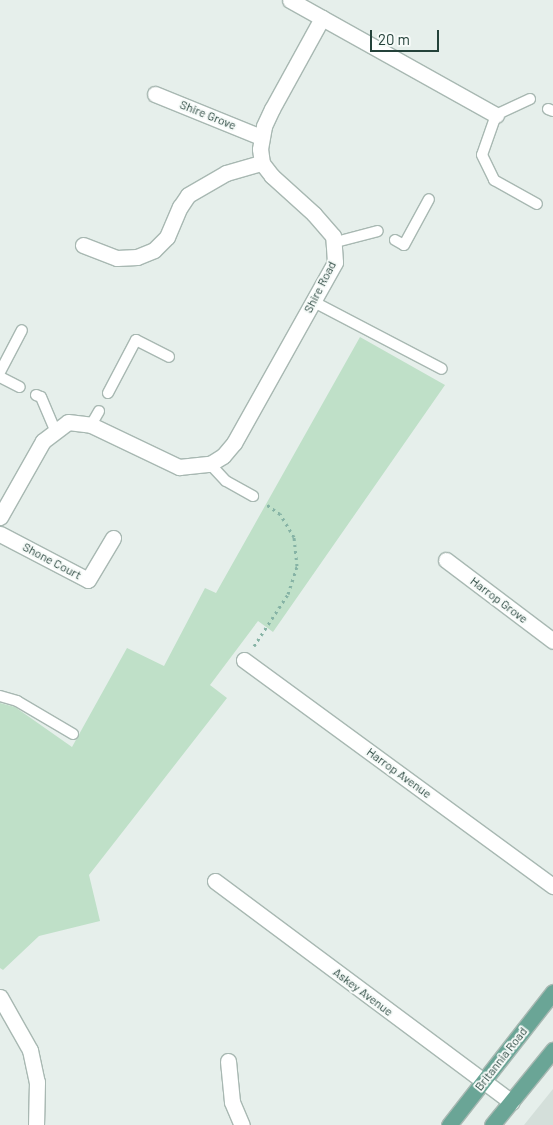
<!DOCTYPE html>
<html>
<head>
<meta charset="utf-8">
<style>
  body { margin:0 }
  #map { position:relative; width:553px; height:1125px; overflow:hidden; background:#e6efeb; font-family:Barlow,sans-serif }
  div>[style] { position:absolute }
  .built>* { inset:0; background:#d4dfda }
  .green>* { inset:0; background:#bfe0c8 }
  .path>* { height:3px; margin-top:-1.5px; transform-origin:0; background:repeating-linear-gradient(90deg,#86b3a5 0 2.5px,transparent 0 6.5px) }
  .roads { filter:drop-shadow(1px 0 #a8b8b2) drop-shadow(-1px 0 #a8b8b2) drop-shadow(0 1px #a8b8b2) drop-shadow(0 -1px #a8b8b2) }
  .service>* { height:10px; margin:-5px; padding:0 5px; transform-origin:5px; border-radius:5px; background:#fff }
  .minor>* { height:15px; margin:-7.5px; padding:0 7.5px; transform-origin:7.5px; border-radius:7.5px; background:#fff }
  .primary>* { height:15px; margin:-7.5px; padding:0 7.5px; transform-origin:7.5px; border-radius:7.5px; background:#6aa596 }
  span { translate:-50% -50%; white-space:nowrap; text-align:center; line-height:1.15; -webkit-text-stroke:4px #f7fbf9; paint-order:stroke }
  .street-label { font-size:12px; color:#24423a }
  .scale { position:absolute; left:370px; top:30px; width:69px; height:22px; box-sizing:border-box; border:2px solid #24423a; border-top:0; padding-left:6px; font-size:15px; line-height:18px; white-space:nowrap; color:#24423a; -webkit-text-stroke:4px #f7fbf9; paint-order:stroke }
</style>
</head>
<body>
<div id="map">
  <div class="built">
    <i style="clip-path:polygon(553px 1089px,553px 1125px,524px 1125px)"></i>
  </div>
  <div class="green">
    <i style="clip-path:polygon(360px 337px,445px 385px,273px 632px,258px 621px,210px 685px,227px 698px,89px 875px,100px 921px,39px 936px,3px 970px,0 968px,0 703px,15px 707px,72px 747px,127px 648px,164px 666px,205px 588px,216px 593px)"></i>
  </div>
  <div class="path">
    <i style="left:254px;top:646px;width:62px;rotate:-56.8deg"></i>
    <i style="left:288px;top:594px;width:29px;rotate:-72deg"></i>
    <i style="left:297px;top:566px;width:29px;rotate:-96deg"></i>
    <i style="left:294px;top:537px;width:27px;rotate:-121deg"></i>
    <i style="left:280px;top:514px;width:16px;rotate:-145deg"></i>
  </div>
  <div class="roads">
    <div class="service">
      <i style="left:530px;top:99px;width:38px;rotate:155deg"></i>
      <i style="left:496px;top:115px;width:42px;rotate:109.3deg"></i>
      <i style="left:482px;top:155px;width:28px;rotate:64deg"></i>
      <i style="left:494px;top:180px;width:49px;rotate:29.2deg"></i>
      <i style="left:548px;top:109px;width:5px;rotate:22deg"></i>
      <i style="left:395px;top:240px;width:10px;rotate:29deg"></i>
      <i style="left:404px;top:245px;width:52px;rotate:-61.5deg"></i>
      <i style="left:336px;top:242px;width:43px;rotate:-14.7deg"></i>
      <i style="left:314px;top:302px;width:144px;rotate:27.6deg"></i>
      <i style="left:0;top:372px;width:47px;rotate:-62.4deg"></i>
      <i style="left:0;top:377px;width:22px;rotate:27deg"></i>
      <i style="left:108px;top:393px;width:60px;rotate:-62.2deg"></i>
      <i style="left:136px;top:340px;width:37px;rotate:27deg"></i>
      <i style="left:36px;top:395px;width:5px;rotate:22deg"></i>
      <i style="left:41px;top:397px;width:36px;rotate:67deg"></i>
      <i style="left:91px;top:425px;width:16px;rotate:-60deg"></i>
      <i style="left:210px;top:464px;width:23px;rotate:47deg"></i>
      <i style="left:226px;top:481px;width:31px;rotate:29deg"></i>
      <i style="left:0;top:696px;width:18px;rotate:16deg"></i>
      <i style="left:17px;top:701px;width:65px;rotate:30.5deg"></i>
    </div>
    <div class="minor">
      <i style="left:290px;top:0;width:236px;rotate:29.2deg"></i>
      <i style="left:155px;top:94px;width:114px;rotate:22.1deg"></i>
      <i style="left:83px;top:245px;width:36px;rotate:21deg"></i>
      <i style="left:117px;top:258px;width:20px;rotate:-3deg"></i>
      <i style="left:137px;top:257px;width:18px;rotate:-22deg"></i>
      <i style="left:154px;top:250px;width:18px;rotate:-45deg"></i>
      <i style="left:167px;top:237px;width:33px;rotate:-67deg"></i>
      <i style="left:180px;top:207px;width:14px;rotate:-56deg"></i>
      <i style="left:188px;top:195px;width:44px;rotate:-30.1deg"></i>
      <i style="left:226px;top:173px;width:37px;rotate:-16deg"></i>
      <i style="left:0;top:517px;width:87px;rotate:-60.5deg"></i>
      <i style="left:43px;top:441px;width:31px;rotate:-37deg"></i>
      <i style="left:68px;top:422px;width:23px;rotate:7deg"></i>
      <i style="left:91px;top:425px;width:98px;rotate:25.5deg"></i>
      <i style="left:179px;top:467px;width:31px;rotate:-6deg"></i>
      <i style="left:210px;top:464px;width:15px;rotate:-32deg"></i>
      <i style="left:223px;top:456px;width:17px;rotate:-50deg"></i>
      <i style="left:234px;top:443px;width:207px;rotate:-60.8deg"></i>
      <i style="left:335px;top:262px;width:26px;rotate:-94deg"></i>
      <i style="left:333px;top:236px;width:29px;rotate:-131deg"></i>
      <i style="left:314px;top:214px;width:57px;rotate:-137.9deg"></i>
      <i style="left:272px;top:176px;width:16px;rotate:-128deg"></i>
      <i style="left:262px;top:163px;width:14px;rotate:-98deg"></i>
      <i style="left:260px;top:149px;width:23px;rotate:-80deg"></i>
      <i style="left:264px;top:126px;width:19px;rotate:-65deg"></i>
      <i style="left:272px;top:109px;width:104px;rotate:-61.2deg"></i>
      <i style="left:0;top:534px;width:99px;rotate:27.6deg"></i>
      <i style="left:88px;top:580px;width:49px;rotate:-59.2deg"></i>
      <i style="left:446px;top:560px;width:134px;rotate:37.1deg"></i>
      <i style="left:244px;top:660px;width:383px;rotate:36.2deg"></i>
      <i style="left:215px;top:881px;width:370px;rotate:36.7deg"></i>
      <i style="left:0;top:997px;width:61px;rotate:60.5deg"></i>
      <i style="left:30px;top:1050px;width:33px;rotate:78deg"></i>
      <i style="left:37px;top:1082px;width:43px;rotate:91.3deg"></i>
      <i style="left:228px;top:1061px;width:41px;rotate:84.4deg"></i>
      <i style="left:232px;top:1102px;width:25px;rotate:67deg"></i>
    </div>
    <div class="primary">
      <i style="left:449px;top:1125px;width:169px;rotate:-52deg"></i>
      <i style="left:492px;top:1125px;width:97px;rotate:-50.9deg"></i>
    </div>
  </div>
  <div class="street-label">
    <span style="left:208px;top:115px;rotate:22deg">Shire Grove</span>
    <span style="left:320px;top:287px;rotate:-63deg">Shire Road</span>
    <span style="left:52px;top:561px;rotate:28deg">Shone Court</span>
    <span style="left:499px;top:600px;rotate:37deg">Harrop Grove</span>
    <span style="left:399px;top:773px;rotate:36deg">Harrop Avenue</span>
    <span style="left:363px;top:992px;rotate:37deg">Askey Avenue</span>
    <span style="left:501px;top:1059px;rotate:-52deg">Britannia Road</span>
  </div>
  <div class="scale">20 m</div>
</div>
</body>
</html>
